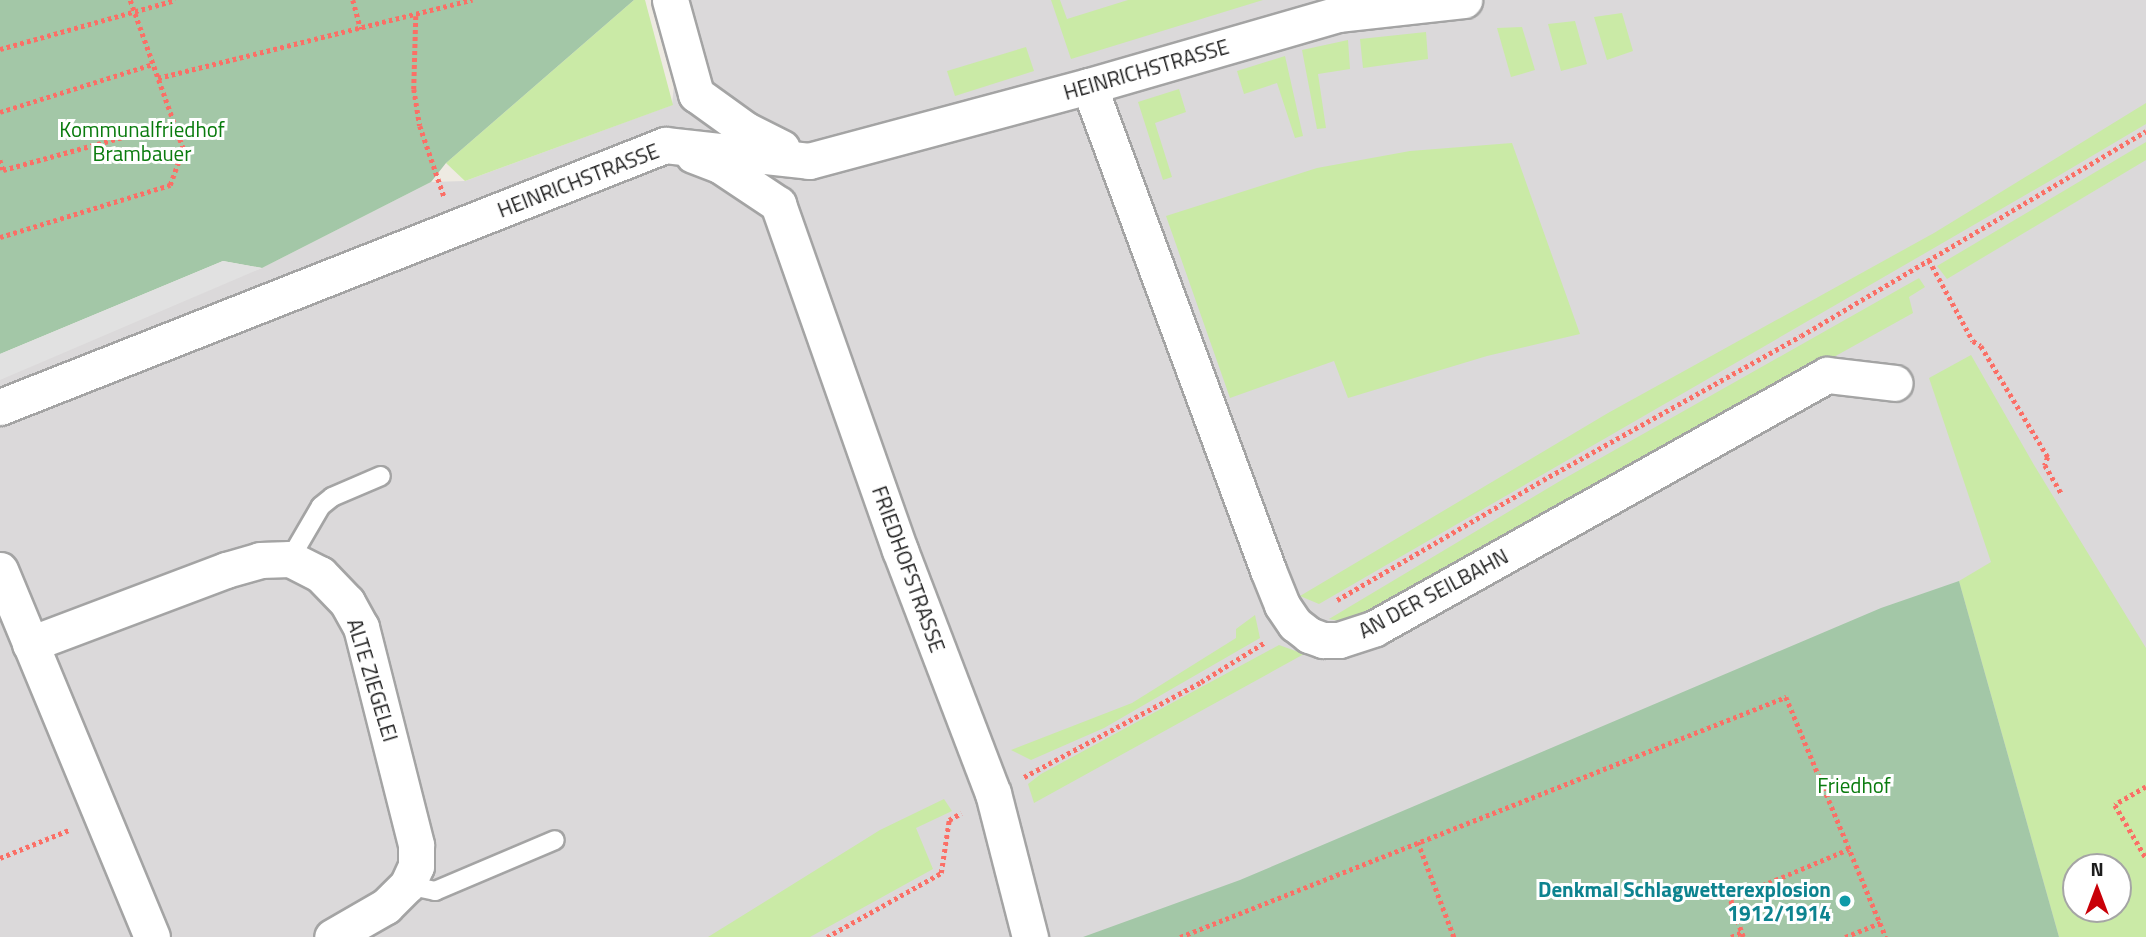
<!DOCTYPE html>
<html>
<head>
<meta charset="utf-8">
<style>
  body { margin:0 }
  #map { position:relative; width:2146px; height:937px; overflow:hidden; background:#eeeae2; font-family:"Titillium Web",sans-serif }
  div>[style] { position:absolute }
  .residential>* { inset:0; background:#dbd9da }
  .grass>* { inset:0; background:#caeaa6 }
  .cemetery>* { inset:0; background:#a3c7a7 }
  .parking>* { inset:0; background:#e1e1e1 }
  .path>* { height:4.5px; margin-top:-2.25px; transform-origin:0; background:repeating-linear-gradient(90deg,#fb6f66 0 3.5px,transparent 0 7px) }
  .roads { filter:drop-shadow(2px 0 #a4a4a4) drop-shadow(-2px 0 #a4a4a4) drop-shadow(0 2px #a4a4a4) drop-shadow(0 -2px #a4a4a4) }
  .lane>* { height:18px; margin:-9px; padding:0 9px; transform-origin:9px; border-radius:9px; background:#fff }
  .street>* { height:35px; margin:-17.5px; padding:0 17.5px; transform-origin:17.5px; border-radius:17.5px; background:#fff }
  .dots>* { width:19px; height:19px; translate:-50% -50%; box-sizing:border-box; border:4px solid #fff; border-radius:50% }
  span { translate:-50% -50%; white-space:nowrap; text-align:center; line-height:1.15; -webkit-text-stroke:6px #fff; paint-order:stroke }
  .street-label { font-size:21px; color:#1d1d1d }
  .park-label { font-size:21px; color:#0a7b0e }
  .culture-label { font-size:21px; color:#0d838f; font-weight:700 }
  .right { translate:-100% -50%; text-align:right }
  .north { position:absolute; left:2062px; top:853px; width:70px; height:70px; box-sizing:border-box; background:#fff; border:2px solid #a5a5a5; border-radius:50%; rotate:0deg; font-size:19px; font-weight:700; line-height:28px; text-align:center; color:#1d1d1d }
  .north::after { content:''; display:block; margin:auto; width:24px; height:32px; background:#c90008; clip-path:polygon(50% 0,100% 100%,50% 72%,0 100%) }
</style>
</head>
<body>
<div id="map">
  <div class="residential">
    <i style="clip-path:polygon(evenodd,682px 0,2146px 0,2146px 937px,0 937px,0 354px,262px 268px,431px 182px,465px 181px,672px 105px,682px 0,2076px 867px,2118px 867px,2118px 909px,2076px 909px,2076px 867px)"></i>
  </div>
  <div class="grass">
    <i style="clip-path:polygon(634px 0,645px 0,673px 105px,465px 181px,446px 163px)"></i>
    <i style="clip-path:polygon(1051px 0,1060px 0,1067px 19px,1128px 0,1263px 0,1071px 59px)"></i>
    <i style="clip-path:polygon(1622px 13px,1633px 51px,1607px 60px,1594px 17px)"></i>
    <i style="clip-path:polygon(1575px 21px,1587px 64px,1561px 71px,1548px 24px)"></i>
    <i style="clip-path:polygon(1522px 27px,1535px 70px,1511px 77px,1497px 28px)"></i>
    <i style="clip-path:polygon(1426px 32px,1428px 59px,1363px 68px,1360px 39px)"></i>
    <i style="clip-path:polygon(1348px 40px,1350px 69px,1318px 74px,1326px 128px,1317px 129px,1302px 50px)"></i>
    <i style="clip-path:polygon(1026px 47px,1034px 71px,955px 96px,947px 71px)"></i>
    <i style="clip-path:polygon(1285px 56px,1303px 136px,1295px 138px,1277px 83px,1244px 94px,1237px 71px)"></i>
    <i style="clip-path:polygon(1179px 89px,1186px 112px,1155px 123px,1172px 177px,1163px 180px,1138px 102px)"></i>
    <i style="clip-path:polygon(2146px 103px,2146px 124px,2048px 182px,1319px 604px,1300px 596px,1608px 413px,1934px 233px)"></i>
    <i style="clip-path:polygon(2146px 142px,2146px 160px,1947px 279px,1937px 266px)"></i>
    <i style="clip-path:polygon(1512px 143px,1580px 334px,1487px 356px,1348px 398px,1334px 361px,1230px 398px,1166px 216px,1317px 168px,1410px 151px)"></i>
    <i style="clip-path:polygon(1919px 278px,1925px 287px,1909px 297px,1913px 313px,1366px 617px,1339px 621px,1329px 619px,1560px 481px)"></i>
    <i style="clip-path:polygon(evenodd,1971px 355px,2034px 465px,2146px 648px,2146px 937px,2059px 937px,1959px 581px,1991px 562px,1929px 378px,1971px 355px,2076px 867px,2118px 867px,2118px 909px,2076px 909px,2076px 867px)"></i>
    <i style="clip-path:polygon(1255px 615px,1260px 638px,1104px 728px,1031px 760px,1011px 750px,1132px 703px,1236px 638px,1236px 629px)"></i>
    <i style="clip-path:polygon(1279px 645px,1304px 654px,1034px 803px,1028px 784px,1041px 774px)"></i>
    <i style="clip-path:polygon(944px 799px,952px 811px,916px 828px,933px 869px,810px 937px,708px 937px,880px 830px)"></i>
  </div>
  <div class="cemetery">
    <i style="clip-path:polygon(0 0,634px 0,446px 163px,431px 182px,262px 268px,223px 261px,0 354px)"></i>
    <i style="clip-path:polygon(1959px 581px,2059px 937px,1083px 937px,1240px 880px,1881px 608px)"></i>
  </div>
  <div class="parking">
    <i style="clip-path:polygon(223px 261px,262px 268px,0 380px,0 354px)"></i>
  </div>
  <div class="path">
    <i style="left:353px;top:0;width:30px;rotate:75deg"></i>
    <i style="left:416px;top:16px;width:73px;rotate:91.6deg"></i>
    <i style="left:414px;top:89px;width:37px;rotate:81deg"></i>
    <i style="left:420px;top:126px;width:74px;rotate:71.1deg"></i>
    <i style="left:0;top:49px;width:182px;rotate:-15.6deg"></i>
    <i style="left:158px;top:78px;width:324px;rotate:-14deg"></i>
    <i style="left:0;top:112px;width:160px;rotate:-17.4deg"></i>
    <i style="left:0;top:160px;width:10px;rotate:73deg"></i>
    <i style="left:3px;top:170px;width:177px;rotate:-15.4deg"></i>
    <i style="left:0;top:237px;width:178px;rotate:-17deg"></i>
    <i style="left:170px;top:185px;width:38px;rotate:-70deg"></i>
    <i style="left:183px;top:149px;width:158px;rotate:-109.6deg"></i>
    <i style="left:1929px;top:260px;width:92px;rotate:61.5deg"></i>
    <i style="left:1973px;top:341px;width:9px;rotate:32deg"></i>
    <i style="left:1981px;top:346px;width:130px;rotate:58.9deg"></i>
    <i style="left:2048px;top:457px;width:9px;rotate:111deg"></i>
    <i style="left:2045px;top:465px;width:34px;rotate:60deg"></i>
    <i style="left:1337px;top:600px;width:238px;rotate:-30.2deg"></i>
    <i style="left:1543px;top:480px;width:295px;rotate:-29.2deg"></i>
    <i style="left:1801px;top:336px;width:401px;rotate:-30.7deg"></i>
    <i style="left:1024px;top:777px;width:201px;rotate:-28.2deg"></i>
    <i style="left:1201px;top:682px;width:74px;rotate:-31.8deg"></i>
    <i style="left:2146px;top:787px;width:36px;rotate:150deg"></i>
    <i style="left:2115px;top:805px;width:61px;rotate:59.7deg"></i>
    <i style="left:1418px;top:842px;width:102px;rotate:69.2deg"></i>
    <i style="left:0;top:858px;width:74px;rotate:-22.1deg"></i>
    <i style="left:827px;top:937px;width:131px;rotate:-29.3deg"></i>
    <i style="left:941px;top:873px;width:54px;rotate:-81.4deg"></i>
    <i style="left:949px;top:820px;width:14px;rotate:-30deg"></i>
    <i style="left:1180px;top:937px;width:652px;rotate:-21.61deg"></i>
    <i style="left:1786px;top:697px;width:260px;rotate:67.4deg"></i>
    <i style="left:1731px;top:937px;width:12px;rotate:-24deg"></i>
    <i style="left:1743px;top:937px;width:40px;rotate:-108.9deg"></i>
    <i style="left:1730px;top:899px;width:129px;rotate:-22.8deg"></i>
    <i style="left:1845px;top:937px;width:38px;rotate:-22deg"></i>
  </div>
  <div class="roads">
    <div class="lane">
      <i style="left:290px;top:559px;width:61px;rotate:-59.7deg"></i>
      <i style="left:321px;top:506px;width:14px;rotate:-39deg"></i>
      <i style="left:332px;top:497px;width:53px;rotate:-23.2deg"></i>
      <i style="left:407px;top:885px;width:29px;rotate:12deg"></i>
      <i style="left:435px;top:891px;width:130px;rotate:-23deg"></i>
    </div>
    <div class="street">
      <i style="left:670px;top:0;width:98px;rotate:74.5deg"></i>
      <i style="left:696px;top:94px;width:62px;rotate:35.8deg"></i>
      <i style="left:746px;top:130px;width:40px;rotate:26.6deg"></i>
      <i style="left:1089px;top:86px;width:516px;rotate:69.7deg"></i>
      <i style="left:1268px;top:570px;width:38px;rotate:68deg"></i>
      <i style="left:1282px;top:605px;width:23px;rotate:56deg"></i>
      <i style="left:1295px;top:624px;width:18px;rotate:38deg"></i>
      <i style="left:1309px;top:635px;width:15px;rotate:20deg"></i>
      <i style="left:1323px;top:640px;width:16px"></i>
      <i style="left:1339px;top:640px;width:38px;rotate:-18deg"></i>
      <i style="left:1375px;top:628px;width:518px;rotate:-29.24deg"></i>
      <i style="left:1827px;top:375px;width:68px;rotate:6.7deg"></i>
      <i style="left:693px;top:155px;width:30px;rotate:21deg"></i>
      <i style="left:721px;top:166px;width:69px;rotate:33.7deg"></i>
      <i style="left:778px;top:204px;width:367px;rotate:70.6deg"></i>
      <i style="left:900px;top:550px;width:260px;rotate:69.1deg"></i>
      <i style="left:993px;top:793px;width:149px;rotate:75.6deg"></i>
      <i style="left:0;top:407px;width:715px;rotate:-21.5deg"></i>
      <i style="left:665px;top:145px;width:145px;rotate:6.3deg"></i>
      <i style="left:809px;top:161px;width:290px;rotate:-15deg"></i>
      <i style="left:1089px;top:86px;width:260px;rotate:-16.1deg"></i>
      <i style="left:1339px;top:14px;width:126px;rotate:-6.4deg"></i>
      <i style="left:0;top:570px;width:397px;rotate:67.5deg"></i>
      <i style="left:30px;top:644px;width:210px;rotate:-20.7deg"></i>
      <i style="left:226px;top:570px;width:35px;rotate:-16deg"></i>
      <i style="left:260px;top:560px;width:30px;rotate:-2deg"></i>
      <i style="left:290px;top:559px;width:34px;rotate:27deg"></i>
      <i style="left:320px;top:574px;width:39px;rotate:46deg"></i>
      <i style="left:347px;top:602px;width:29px;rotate:61deg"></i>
      <i style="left:361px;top:627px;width:225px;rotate:75.8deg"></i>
      <i style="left:416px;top:845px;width:21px;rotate:90deg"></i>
      <i style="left:416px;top:866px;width:21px;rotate:115deg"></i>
      <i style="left:407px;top:885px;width:30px;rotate:135deg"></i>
      <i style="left:386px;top:906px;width:62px;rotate:150.1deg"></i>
    </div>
  </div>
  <div class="dots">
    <i style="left:1845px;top:901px;background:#0f9aa8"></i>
  </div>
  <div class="street-label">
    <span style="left:1146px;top:69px;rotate:-16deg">HEINRICHSTRASSE</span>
    <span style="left:578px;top:180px;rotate:-21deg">HEINRICHSTRASSE</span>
    <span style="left:909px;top:569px;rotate:70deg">FRIEDHOFSTRASSE</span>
    <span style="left:1433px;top:593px;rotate:-28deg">AN DER SEILBAHN</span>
    <span style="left:373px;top:680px;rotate:73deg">ALTE ZIEGELEI</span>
  </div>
  <div class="park-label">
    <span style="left:142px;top:141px">Kommunalfriedhof<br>Brambauer</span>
    <span style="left:1854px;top:785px">Friedhof</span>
  </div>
  <div class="culture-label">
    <span class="right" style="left:1831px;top:901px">Denkmal Schlagwetterexplosion<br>1912/1914</span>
  </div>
  <div class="north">N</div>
</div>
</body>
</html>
